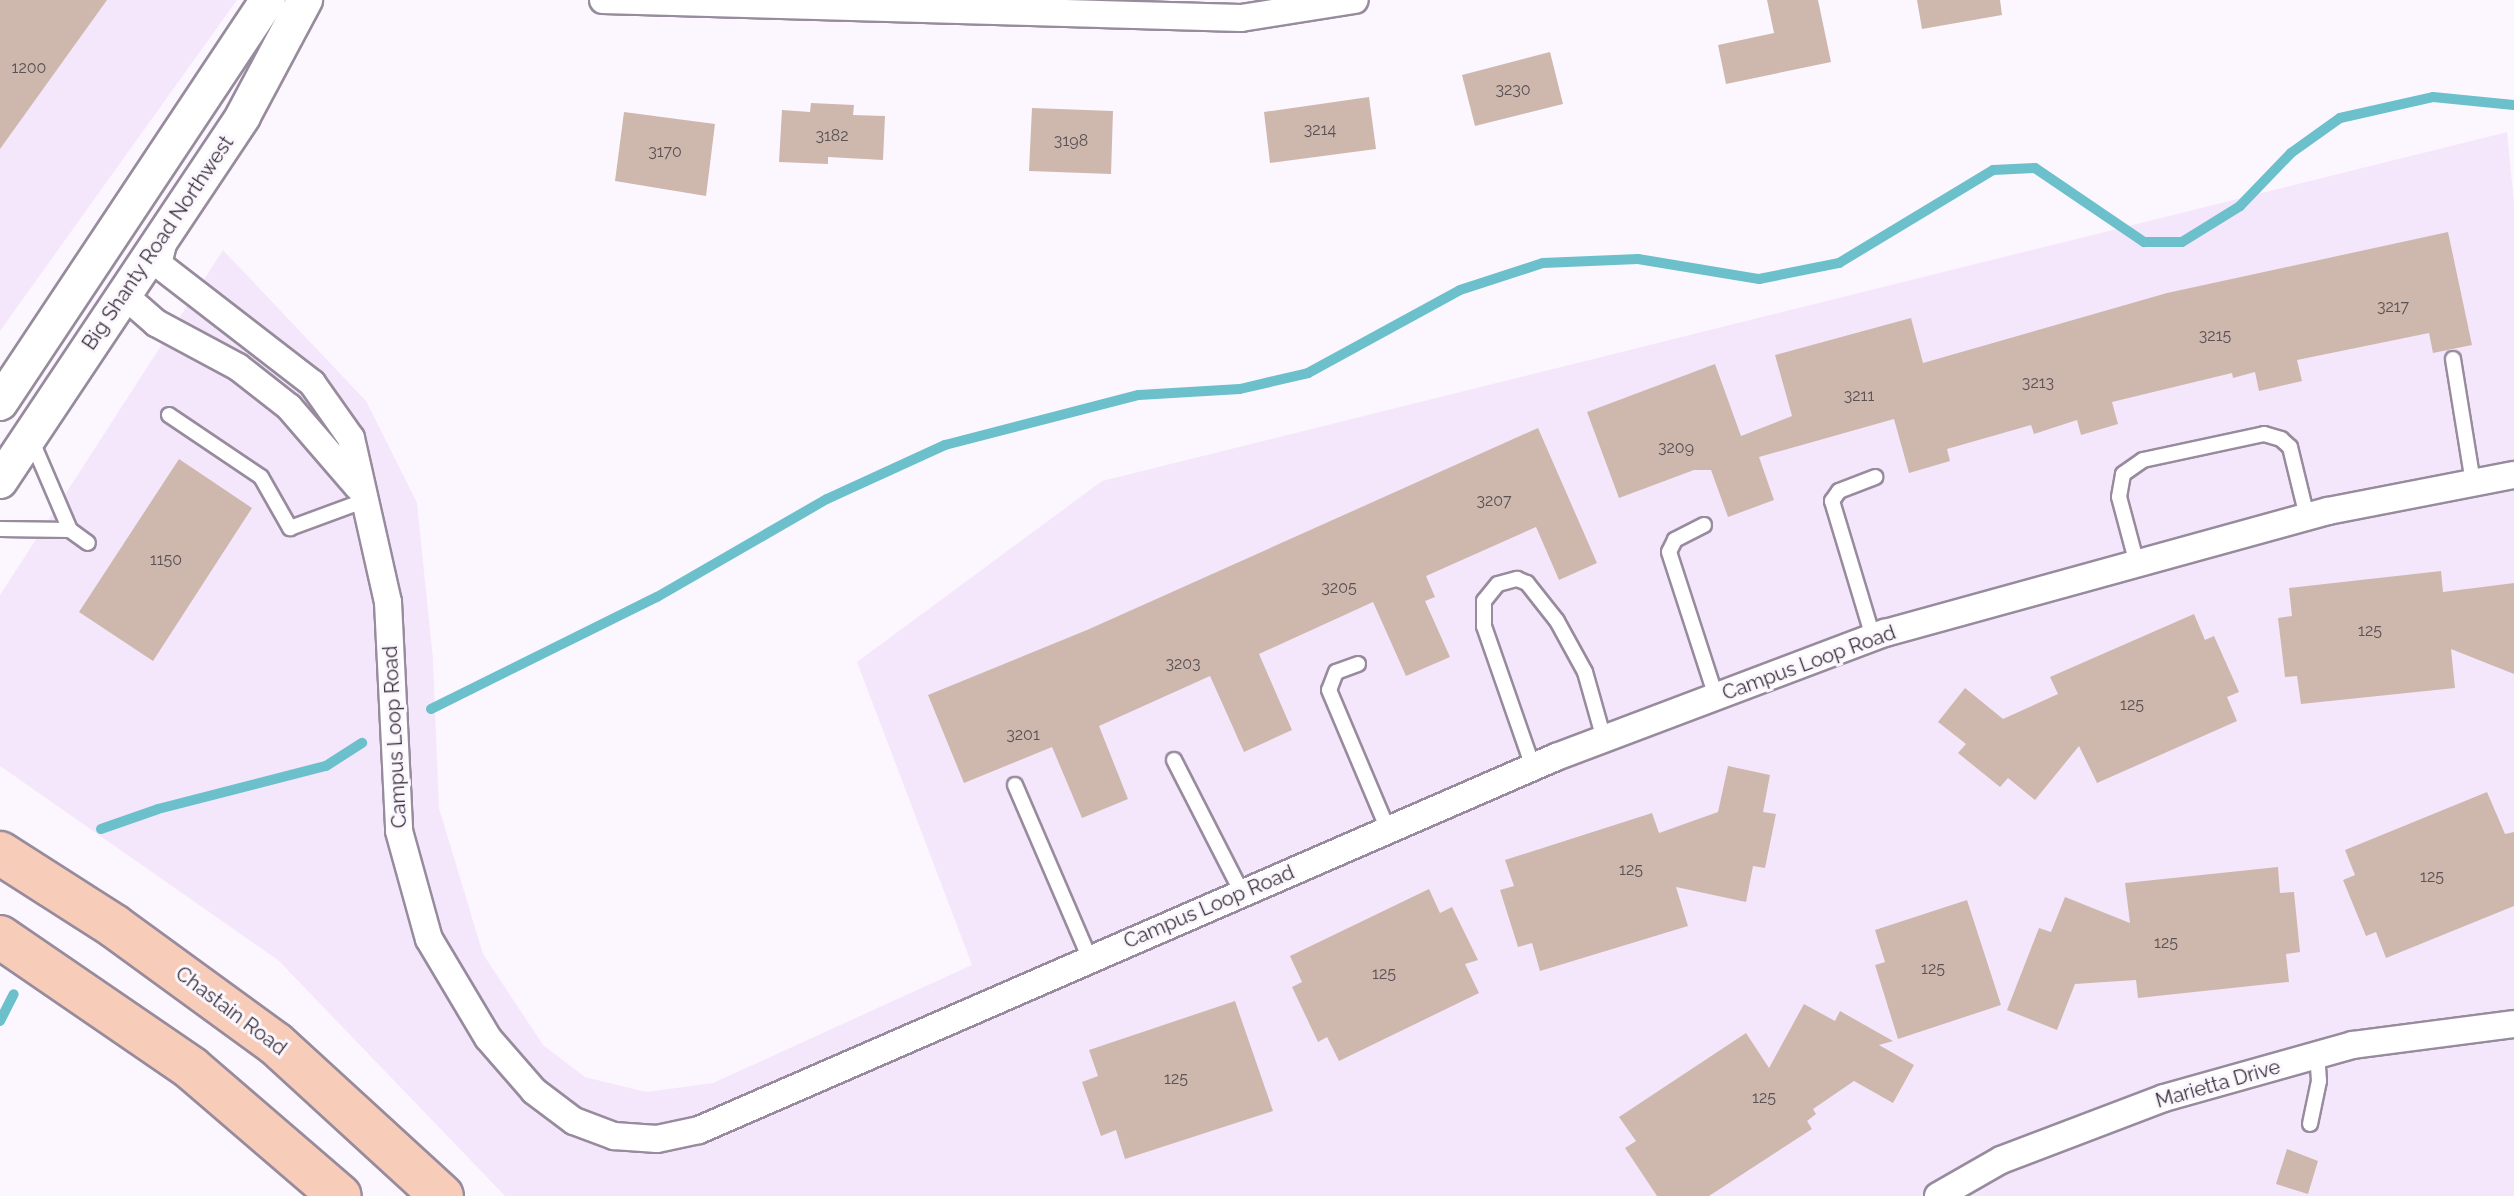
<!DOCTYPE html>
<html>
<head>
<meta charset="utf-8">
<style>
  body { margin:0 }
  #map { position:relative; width:2514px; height:1196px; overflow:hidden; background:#fcf7fe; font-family:Raleway,sans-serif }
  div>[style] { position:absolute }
  .built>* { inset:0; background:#f4e7fb }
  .stream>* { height:10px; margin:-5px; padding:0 5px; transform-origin:5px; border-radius:5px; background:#6bc0cb }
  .building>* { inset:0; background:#ceb8ae }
  .roads { filter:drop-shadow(2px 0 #978b9d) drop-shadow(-2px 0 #978b9d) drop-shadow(0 2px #978b9d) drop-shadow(0 -2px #978b9d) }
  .service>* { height:14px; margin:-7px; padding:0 7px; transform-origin:7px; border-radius:7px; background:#fff }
  .minor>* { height:26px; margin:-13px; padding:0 13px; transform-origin:13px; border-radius:13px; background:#fff }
  .tertiary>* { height:34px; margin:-17px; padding:0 17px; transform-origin:17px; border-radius:17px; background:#fff }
  .primary>* { height:42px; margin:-21px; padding:0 21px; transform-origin:21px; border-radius:21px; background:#f7ccb8 }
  span { translate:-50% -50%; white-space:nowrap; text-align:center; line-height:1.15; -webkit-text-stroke:6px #fcf7fe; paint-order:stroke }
  .number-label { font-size:16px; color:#5b5256 }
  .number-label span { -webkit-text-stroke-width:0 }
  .street-label { font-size:20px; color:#353038 }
</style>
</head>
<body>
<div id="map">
  <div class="built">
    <i style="clip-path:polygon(0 0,237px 0,0 331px)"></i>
    <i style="clip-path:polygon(2507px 132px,2514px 203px,2514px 1196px,505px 1196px,278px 960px,0 766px,0 595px,223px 250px,366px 401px,417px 503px,433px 659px,439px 808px,483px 954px,543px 1045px,585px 1077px,646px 1092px,713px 1083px,972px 965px,857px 662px,1102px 481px)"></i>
  </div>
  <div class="stream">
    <i style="left:431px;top:709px;width:252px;rotate:-26.4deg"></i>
    <i style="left:657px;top:597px;width:196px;rotate:-30deg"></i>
    <i style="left:827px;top:499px;width:130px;rotate:-24.6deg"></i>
    <i style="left:945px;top:445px;width:200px;rotate:-14.5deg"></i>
    <i style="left:1139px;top:395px;width:101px;rotate:-3.4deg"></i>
    <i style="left:1240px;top:389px;width:70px;rotate:-13.2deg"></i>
    <i style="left:1308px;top:373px;width:173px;rotate:-28.6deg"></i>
    <i style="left:1460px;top:290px;width:87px;rotate:-18deg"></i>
    <i style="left:1543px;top:263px;width:95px;rotate:-2.4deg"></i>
    <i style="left:1638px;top:259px;width:123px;rotate:9.4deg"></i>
    <i style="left:1759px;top:279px;width:82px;rotate:-11.3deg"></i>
    <i style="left:1839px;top:263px;width:180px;rotate:-31.1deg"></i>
    <i style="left:1993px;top:170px;width:42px;rotate:-2.7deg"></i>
    <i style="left:2035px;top:168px;width:132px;rotate:34.2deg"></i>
    <i style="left:2144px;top:242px;width:38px"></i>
    <i style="left:2182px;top:242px;width:68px;rotate:-31.8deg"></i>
    <i style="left:2240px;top:206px;width:74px;rotate:-46.1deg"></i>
    <i style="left:2291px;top:153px;width:60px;rotate:-35.5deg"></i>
    <i style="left:2340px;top:118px;width:95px;rotate:-12.7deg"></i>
    <i style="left:2433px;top:97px;width:81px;rotate:5.6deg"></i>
    <i style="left:101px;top:829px;width:60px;rotate:-19.3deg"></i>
    <i style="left:158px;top:809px;width:173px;rotate:-14.4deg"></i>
    <i style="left:326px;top:766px;width:43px;rotate:-32.6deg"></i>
    <i style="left:0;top:1021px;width:30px;rotate:-63deg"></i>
  </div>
  <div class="building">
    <i style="clip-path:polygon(0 0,107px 0,0 149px)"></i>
    <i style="clip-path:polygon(1767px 0,1818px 0,1831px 62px,1726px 84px,1718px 45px,1774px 33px)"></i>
    <i style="clip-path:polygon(1917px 0,2000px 0,2002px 15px,1922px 29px)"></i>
    <i style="clip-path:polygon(1550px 52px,1563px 104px,1475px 126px,1462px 75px)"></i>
    <i style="clip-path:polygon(1369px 97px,1376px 149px,1270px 163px,1264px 112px)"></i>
    <i style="clip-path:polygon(811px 103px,854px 105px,853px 115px,885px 116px,883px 160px,828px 157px,828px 164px,779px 162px,782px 110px,810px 112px)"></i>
    <i style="clip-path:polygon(1032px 108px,1113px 111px,1111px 174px,1029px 171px)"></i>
    <i style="clip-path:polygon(624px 112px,715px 124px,706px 196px,615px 181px)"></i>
    <i style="clip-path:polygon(2448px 232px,2472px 345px,2433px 353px,2429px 333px,2297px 360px,2302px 381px,2259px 391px,2255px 372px,2233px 378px,2232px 373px,2112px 402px,2118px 424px,2081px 435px,2077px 420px,2034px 434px,2031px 425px,1947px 449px,1950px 461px,1909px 473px,1894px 419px,1759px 457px,1774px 500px,1728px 517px,1711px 470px,1694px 470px,1619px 498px,1587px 412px,1715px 364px,1741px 436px,1792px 416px,1775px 355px,1911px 318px,1923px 363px,2167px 293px)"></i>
    <i style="clip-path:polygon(1538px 428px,1597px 563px,1559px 580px,1536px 527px,1426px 576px,1435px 597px,1425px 601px,1450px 657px,1406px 676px,1373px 602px,1259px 654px,1292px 730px,1244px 752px,1210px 676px,1099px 726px,1128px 799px,1082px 818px,1052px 747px,964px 783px,928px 695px,1087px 630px)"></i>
    <i style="clip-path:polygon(179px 459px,252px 508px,153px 661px,79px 612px)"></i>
    <i style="clip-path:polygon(2441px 571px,2443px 592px,2514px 583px,2514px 674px,2451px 649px,2455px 688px,2301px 704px,2297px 676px,2285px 677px,2278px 618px,2292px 616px,2289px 588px)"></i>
    <i style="clip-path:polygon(2194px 614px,2205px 640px,2214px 636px,2239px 692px,2227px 697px,2237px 721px,2097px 783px,2079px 746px,2035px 800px,2008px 778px,2000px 787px,1958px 753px,1966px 744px,1938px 722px,1965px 688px,2003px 719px,2058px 694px,2050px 677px)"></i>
    <i style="clip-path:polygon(1728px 766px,1770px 775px,1763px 812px,1776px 814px,1765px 868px,1753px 866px,1746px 902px,1676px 887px,1688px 926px,1540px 971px,1532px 943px,1518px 947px,1500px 890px,1514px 886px,1505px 860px,1652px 813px,1659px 833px,1718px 812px)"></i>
    <i style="clip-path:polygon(2487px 792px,2505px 834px,2514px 832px,2514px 906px,2386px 958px,2376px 932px,2366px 936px,2343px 880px,2355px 875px,2345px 850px)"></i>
    <i style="clip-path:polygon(2278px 867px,2280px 893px,2294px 892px,2300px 952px,2286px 954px,2289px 982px,2138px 998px,2136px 980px,2075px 984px,2057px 1030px,2007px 1010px,2039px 928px,2051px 932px,2065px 897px,2130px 923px,2125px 883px)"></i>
    <i style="clip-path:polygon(1429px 889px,1440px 913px,1452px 907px,1478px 960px,1465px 964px,1479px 993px,1339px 1061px,1327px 1037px,1318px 1042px,1292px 987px,1302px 982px,1290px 956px)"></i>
    <i style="clip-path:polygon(1967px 900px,2001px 1005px,1898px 1039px,1875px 965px,1885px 962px,1875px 930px)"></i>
    <i style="clip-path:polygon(1235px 1001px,1273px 1111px,1125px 1159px,1116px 1130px,1101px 1136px,1082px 1082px,1098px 1076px,1089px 1050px)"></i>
    <i style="clip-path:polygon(1804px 1004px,1835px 1021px,1840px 1011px,1893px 1041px,1879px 1045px,1914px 1065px,1893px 1103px,1854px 1081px,1813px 1109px,1816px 1114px,1807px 1121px,1812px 1129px,1709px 1196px,1657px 1196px,1625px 1148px,1636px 1141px,1619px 1117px,1746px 1033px,1769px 1068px)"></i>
    <i style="clip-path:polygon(2287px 1149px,2318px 1161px,2308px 1194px,2276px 1184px)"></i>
  </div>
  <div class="roads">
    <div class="service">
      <i style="left:2453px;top:359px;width:125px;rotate:80.8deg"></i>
      <i style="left:169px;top:415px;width:111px;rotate:34deg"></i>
      <i style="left:261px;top:477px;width:59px;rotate:60.4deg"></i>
      <i style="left:290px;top:528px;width:81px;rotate:-20.2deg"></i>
      <i style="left:31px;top:439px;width:99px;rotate:66.8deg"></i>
      <i style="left:1704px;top:525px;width:33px;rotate:153deg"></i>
      <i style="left:1675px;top:540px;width:13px;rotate:117deg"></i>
      <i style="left:1669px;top:552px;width:152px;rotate:72deg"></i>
      <i style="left:0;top:529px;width:70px;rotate:0.8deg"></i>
      <i style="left:70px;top:530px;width:22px;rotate:36deg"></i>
      <i style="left:2137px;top:564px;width:69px;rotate:-105deg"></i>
      <i style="left:2119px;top:497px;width:23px;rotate:-80deg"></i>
      <i style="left:2123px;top:474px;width:24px;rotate:-35deg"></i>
      <i style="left:2143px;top:460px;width:124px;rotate:-12.1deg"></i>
      <i style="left:2264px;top:434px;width:18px;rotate:16deg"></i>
      <i style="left:2281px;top:439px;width:12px;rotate:42deg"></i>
      <i style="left:2290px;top:447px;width:72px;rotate:76.3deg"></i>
      <i style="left:1873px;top:637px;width:142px;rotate:-106.8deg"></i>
      <i style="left:1832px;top:501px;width:12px;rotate:-55deg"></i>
      <i style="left:1839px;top:491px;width:39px;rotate:-21deg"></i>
      <i style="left:1358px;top:664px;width:23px;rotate:160deg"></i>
      <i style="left:1336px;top:672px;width:19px;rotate:111deg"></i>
      <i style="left:1329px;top:690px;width:152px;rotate:67.1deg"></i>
      <i style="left:1174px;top:760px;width:149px;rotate:62.9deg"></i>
      <i style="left:1533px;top:767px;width:149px;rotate:-109.2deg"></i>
      <i style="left:1484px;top:626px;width:25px;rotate:-90deg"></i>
      <i style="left:1484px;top:601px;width:22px;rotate:-51deg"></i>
      <i style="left:1498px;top:584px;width:20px;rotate:-15deg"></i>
      <i style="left:1517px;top:579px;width:11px;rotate:22deg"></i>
      <i style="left:1527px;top:583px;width:48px;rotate:51.7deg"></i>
      <i style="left:1557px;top:621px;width:58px;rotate:61.2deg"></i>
      <i style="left:1585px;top:672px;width:70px;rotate:74.2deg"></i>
      <i style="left:1015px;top:785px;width:189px;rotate:66.7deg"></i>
      <i style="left:2310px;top:1124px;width:44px;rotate:-78.2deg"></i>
      <i style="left:2319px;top:1081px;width:26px;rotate:-94deg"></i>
    </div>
    <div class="minor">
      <i style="left:603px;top:0;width:638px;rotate:1.62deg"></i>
      <i style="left:1241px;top:18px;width:115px;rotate:-9deg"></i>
      <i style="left:165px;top:236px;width:29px;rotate:104deg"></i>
      <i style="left:158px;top:264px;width:195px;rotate:37.7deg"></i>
      <i style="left:312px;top:383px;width:67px;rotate:54.7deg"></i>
      <i style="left:351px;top:438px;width:168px;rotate:77.3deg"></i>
      <i style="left:388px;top:602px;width:229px;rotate:87.2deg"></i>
      <i style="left:399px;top:831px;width:112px;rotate:74.5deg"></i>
      <i style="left:429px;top:939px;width:115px;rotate:59.2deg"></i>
      <i style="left:488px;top:1038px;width:70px;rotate:49deg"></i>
      <i style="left:534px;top:1091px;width:50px;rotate:36.9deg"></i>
      <i style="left:574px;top:1121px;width:43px;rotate:20.6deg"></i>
      <i style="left:614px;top:1136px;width:43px;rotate:4deg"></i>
      <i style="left:657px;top:1139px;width:43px;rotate:-12.1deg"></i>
      <i style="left:699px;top:1130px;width:935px;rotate:-23.52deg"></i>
      <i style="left:1556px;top:757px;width:352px;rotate:-20.7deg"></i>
      <i style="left:1885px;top:633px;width:459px;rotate:-15.4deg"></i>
      <i style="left:2328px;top:511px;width:189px;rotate:-11deg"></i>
      <i style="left:124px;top:295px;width:43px;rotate:41.2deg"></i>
      <i style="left:156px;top:323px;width:93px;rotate:28.2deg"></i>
      <i style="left:238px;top:367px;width:65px;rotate:38.1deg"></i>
      <i style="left:289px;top:407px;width:106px;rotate:49.2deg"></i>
      <i style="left:1938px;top:1196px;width:73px;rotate:-29.7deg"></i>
      <i style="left:2001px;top:1160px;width:174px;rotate:-20.8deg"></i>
      <i style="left:2164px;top:1098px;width:196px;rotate:-15.7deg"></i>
      <i style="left:2353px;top:1045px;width:162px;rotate:-7.4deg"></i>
    </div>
    <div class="tertiary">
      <i style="left:0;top:403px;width:484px;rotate:-56.4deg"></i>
      <i style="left:0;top:481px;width:438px;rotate:-56.3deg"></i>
      <i style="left:243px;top:116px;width:132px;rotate:-61.9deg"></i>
    </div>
    <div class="primary">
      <i style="left:0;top:853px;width:135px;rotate:32.6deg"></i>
      <i style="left:114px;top:926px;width:200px;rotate:36.1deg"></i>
      <i style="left:276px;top:1044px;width:225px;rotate:42.5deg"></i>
      <i style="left:0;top:937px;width:232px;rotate:34.4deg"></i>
      <i style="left:191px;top:1068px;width:196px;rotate:40.7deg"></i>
    </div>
  </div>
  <div class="number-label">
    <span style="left:29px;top:68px">1200</span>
    <span style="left:1513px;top:90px">3230</span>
    <span style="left:1320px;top:130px">3214</span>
    <span style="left:832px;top:136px">3182</span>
    <span style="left:1071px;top:141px">3198</span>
    <span style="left:665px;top:152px">3170</span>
    <span style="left:2393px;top:307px">3217</span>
    <span style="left:2215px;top:336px">3215</span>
    <span style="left:2038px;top:383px">3213</span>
    <span style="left:1859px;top:396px">3211</span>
    <span style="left:1676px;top:448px">3209</span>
    <span style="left:1494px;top:501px">3207</span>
    <span style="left:166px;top:560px">1150</span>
    <span style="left:1339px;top:588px">3205</span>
    <span style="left:2370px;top:631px">125</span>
    <span style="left:1183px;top:664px">3203</span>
    <span style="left:2132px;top:705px">125</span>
    <span style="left:1023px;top:735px">3201</span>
    <span style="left:1631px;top:870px">125</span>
    <span style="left:2432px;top:877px">125</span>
    <span style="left:2166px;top:943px">125</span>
    <span style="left:1933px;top:969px">125</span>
    <span style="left:1384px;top:974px">125</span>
    <span style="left:1176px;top:1079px">125</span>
    <span style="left:1764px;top:1098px">125</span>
  </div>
  <div class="street-label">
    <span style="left:158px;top:243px;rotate:-56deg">Big Shanty Road Northwest</span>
    <span style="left:1809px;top:663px;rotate:-20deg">Campus Loop Road</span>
    <span style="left:395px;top:737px;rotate:-93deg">Campus Loop Road</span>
    <span style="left:1209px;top:907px;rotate:-23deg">Campus Loop Road</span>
    <span style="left:231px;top:1011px;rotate:37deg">Chastain Road</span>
    <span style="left:2218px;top:1084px;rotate:-16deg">Marietta Drive</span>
  </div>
</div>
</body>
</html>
